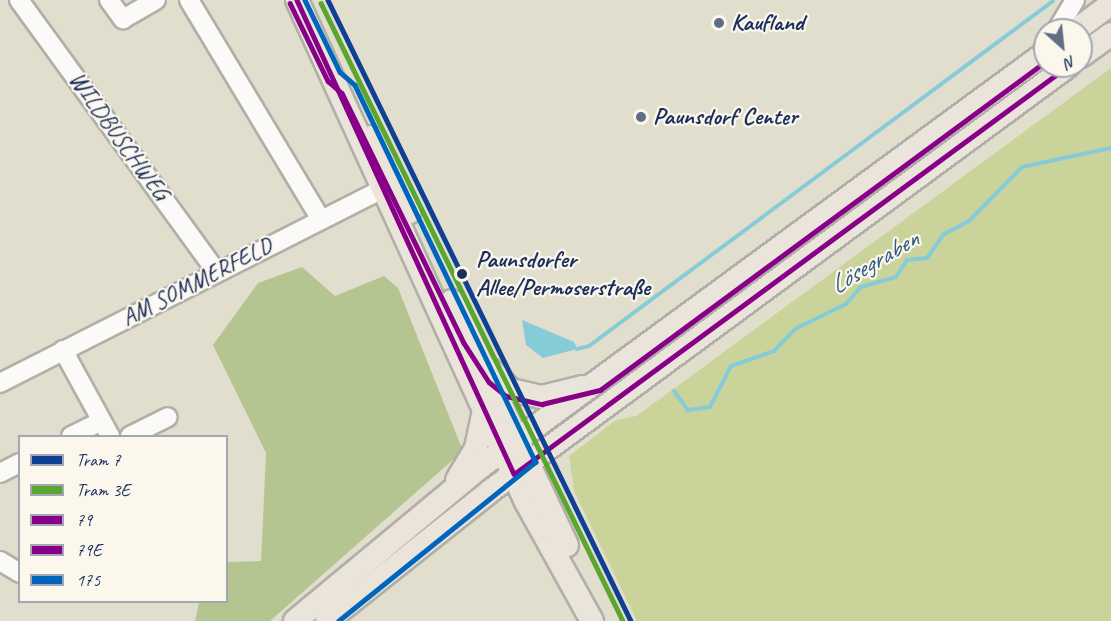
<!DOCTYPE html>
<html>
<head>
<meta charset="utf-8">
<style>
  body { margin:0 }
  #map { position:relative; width:1111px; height:621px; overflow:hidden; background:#e2decd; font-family:Caveat,sans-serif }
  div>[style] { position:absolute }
  .green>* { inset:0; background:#cad49a }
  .forest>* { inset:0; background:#b5c592 }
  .water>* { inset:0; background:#86cbd8 }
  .stream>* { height:4px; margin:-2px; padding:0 2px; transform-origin:2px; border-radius:2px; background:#86cbd8 }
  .roads { filter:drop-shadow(2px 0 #b0b0a9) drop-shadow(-2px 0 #b0b0a9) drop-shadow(0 2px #b0b0a9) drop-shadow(0 -2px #b0b0a9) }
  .minor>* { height:18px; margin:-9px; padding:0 9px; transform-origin:9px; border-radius:9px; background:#fbfaf8 }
  .major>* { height:22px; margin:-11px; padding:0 11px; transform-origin:11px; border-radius:11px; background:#ebe4db }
  .bus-1>* { height:4.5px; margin:-2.25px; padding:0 2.25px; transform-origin:2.25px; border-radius:2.25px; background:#808 }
  .bus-2>* { height:4.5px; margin:-2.25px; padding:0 2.25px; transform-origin:2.25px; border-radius:2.25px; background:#808 }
  .bus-3>* { height:4.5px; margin:-2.25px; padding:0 2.25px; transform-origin:2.25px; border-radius:2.25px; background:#0065bd }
  .tram-1>* { height:4.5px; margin:-2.25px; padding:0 2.25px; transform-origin:2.25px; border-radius:2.25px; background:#0e4094 }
  .tram-2>* { height:4.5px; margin:-2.25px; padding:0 2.25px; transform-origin:2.25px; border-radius:2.25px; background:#5ba631 }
  .dots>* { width:16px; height:16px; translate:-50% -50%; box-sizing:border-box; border:3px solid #fbf7ec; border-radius:50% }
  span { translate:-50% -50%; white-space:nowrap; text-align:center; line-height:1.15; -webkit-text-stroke:4.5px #fbf7ec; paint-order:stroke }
  .poi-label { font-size:24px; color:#1b2f5e; font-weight:700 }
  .left { translate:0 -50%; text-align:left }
  .street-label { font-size:24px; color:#1b2f5e }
  .stop-label { font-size:24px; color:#1b2f5e; font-weight:700 }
  .water-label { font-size:26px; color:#2f5b84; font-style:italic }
  .legend { position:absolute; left:18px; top:435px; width:210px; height:168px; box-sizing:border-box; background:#fbf7ec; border:2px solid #a1a7b3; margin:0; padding:8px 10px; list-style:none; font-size:18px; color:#1b2f5e }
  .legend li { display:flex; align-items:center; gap:12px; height:30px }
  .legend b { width:30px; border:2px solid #a1a7b3 }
  .north { position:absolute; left:1033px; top:18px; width:60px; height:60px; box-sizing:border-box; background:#fbf7ec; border:2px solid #a1a7b3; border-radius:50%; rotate:153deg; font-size:16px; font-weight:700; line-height:24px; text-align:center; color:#1b2f5e }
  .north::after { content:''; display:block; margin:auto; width:21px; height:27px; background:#616c85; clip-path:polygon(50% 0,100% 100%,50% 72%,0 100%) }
</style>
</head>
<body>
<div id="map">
  <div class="green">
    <i style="clip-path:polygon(1111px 68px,1111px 621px,637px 621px,574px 491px,569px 456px,616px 420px,636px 416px,664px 396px)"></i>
  </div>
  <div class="forest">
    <i style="clip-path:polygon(302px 267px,335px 296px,384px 276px,398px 288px,463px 451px,270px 621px,195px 621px,199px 602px,226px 602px,227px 562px,261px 561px,266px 453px,213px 345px,258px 283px)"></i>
  </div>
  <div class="water">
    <i style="clip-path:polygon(522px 320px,574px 342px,577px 349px,543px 358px,526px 345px)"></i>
  </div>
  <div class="stream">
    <i style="left:577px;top:349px;width:12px;rotate:-14deg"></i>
    <i style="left:589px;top:346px;width:578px;rotate:-36.63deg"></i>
    <i style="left:674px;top:391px;width:24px;rotate:54deg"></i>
    <i style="left:688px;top:410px;width:22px;rotate:-8deg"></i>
    <i style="left:710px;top:407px;width:46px;rotate:-62.9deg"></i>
    <i style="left:731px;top:366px;width:46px;rotate:-19.2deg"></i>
    <i style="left:774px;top:351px;width:30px;rotate:-46deg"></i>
    <i style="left:795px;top:329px;width:57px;rotate:-26.1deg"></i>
    <i style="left:846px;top:304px;width:23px;rotate:-49deg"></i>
    <i style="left:861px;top:287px;width:36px;rotate:-16deg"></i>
    <i style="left:896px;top:277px;width:20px;rotate:-57deg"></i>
    <i style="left:907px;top:260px;width:20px;rotate:-6deg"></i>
    <i style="left:927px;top:258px;width:29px;rotate:-55deg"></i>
    <i style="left:944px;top:234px;width:28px;rotate:-27deg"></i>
    <i style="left:969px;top:221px;width:76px;rotate:-45.5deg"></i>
    <i style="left:1022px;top:167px;width:91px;rotate:-12.1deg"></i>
  </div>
  <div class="roads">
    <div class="minor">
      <i style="left:19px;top:0;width:337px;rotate:54deg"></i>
      <i style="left:109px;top:0;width:24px;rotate:54deg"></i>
      <i style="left:123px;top:19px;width:38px;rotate:-30deg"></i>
      <i style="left:189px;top:0;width:254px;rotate:59deg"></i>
      <i style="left:1057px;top:30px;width:35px;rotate:-59deg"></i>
      <i style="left:63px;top:350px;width:98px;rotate:61.3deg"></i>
      <i style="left:0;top:383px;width:441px;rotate:-26.9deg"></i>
      <i style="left:71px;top:436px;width:34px;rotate:-26deg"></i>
      <i style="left:130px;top:436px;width:42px;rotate:-26.6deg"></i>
      <i style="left:0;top:473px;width:22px;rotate:-27deg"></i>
      <i style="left:0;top:561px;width:23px;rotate:31deg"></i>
    </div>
    <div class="major">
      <i style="left:297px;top:0;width:552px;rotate:65.48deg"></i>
      <i style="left:526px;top:502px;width:136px;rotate:61deg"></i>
      <i style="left:1076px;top:30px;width:44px;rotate:-36.6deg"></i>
      <i style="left:1081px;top:56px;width:37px;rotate:-36deg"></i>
      <i style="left:372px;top:137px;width:84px;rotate:63.7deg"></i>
      <i style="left:452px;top:301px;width:270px;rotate:64.8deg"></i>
      <i style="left:491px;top:370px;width:28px;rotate:45deg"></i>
      <i style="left:511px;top:390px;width:32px;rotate:13deg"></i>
      <i style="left:542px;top:397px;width:41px;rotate:-14deg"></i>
      <i style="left:457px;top:480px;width:37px;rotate:-59deg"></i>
      <i style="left:476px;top:448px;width:40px;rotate:-78deg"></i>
      <i style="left:295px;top:621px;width:244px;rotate:-39.7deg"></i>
      <i style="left:483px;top:465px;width:697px;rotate:-36.24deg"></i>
      <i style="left:327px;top:621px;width:207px;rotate:-38.5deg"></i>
      <i style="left:489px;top:492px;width:719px;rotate:-36.34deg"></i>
    </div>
  </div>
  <div class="bus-1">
    <i style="left:297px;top:0;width:521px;rotate:65.4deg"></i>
    <i style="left:514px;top:474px;width:688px;rotate:-36.37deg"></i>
  </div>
  <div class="bus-2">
    <i style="left:290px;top:3px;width:87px;rotate:64deg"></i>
    <i style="left:328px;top:81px;width:18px;rotate:41deg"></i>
    <i style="left:342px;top:93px;width:278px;rotate:64deg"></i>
    <i style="left:464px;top:343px;width:46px;rotate:57.3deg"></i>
    <i style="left:489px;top:382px;width:22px;rotate:39deg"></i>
    <i style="left:506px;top:396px;width:37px;rotate:13deg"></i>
    <i style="left:542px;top:404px;width:60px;rotate:-13.6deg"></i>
    <i style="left:600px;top:390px;width:553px;rotate:-36.39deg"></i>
  </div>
  <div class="bus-3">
    <i style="left:305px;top:0;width:80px;rotate:64.1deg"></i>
    <i style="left:340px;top:72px;width:20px;rotate:41deg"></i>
    <i style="left:355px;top:85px;width:418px;rotate:64.4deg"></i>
    <i style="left:536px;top:462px;width:253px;rotate:141.1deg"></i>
  </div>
  <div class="tram-1">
    <i style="left:328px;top:0;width:691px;rotate:63.99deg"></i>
  </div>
  <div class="tram-2">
    <i style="left:321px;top:3px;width:688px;rotate:63.96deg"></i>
  </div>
  <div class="dots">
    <i style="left:719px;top:23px;background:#616c85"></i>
    <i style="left:641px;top:117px;background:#616c85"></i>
    <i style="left:462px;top:274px;background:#1b2f5e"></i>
  </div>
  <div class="poi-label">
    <span class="left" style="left:731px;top:23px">Kaufland</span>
    <span class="left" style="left:653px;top:117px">Paunsdorf Center</span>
  </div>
  <div class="street-label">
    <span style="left:119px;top:136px;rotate:54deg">WILDBUSCHWEG</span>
    <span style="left:197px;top:282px;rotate:-27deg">AM SOMMERFELD</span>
  </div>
  <div class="stop-label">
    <span class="left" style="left:476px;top:274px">Paunsdorfer<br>Allee/Permoserstraße</span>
  </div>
  <div class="water-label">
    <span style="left:874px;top:262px;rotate:-31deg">Lösegraben</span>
  </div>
  <ul class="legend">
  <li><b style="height:8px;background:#0e4094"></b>Tram 7</li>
  <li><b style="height:8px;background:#5ba631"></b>Tram 3E</li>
  <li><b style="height:8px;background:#808"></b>79</li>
  <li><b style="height:8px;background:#808"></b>79E</li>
  <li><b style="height:8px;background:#0065bd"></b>175</li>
  </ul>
  <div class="north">N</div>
</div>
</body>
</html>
